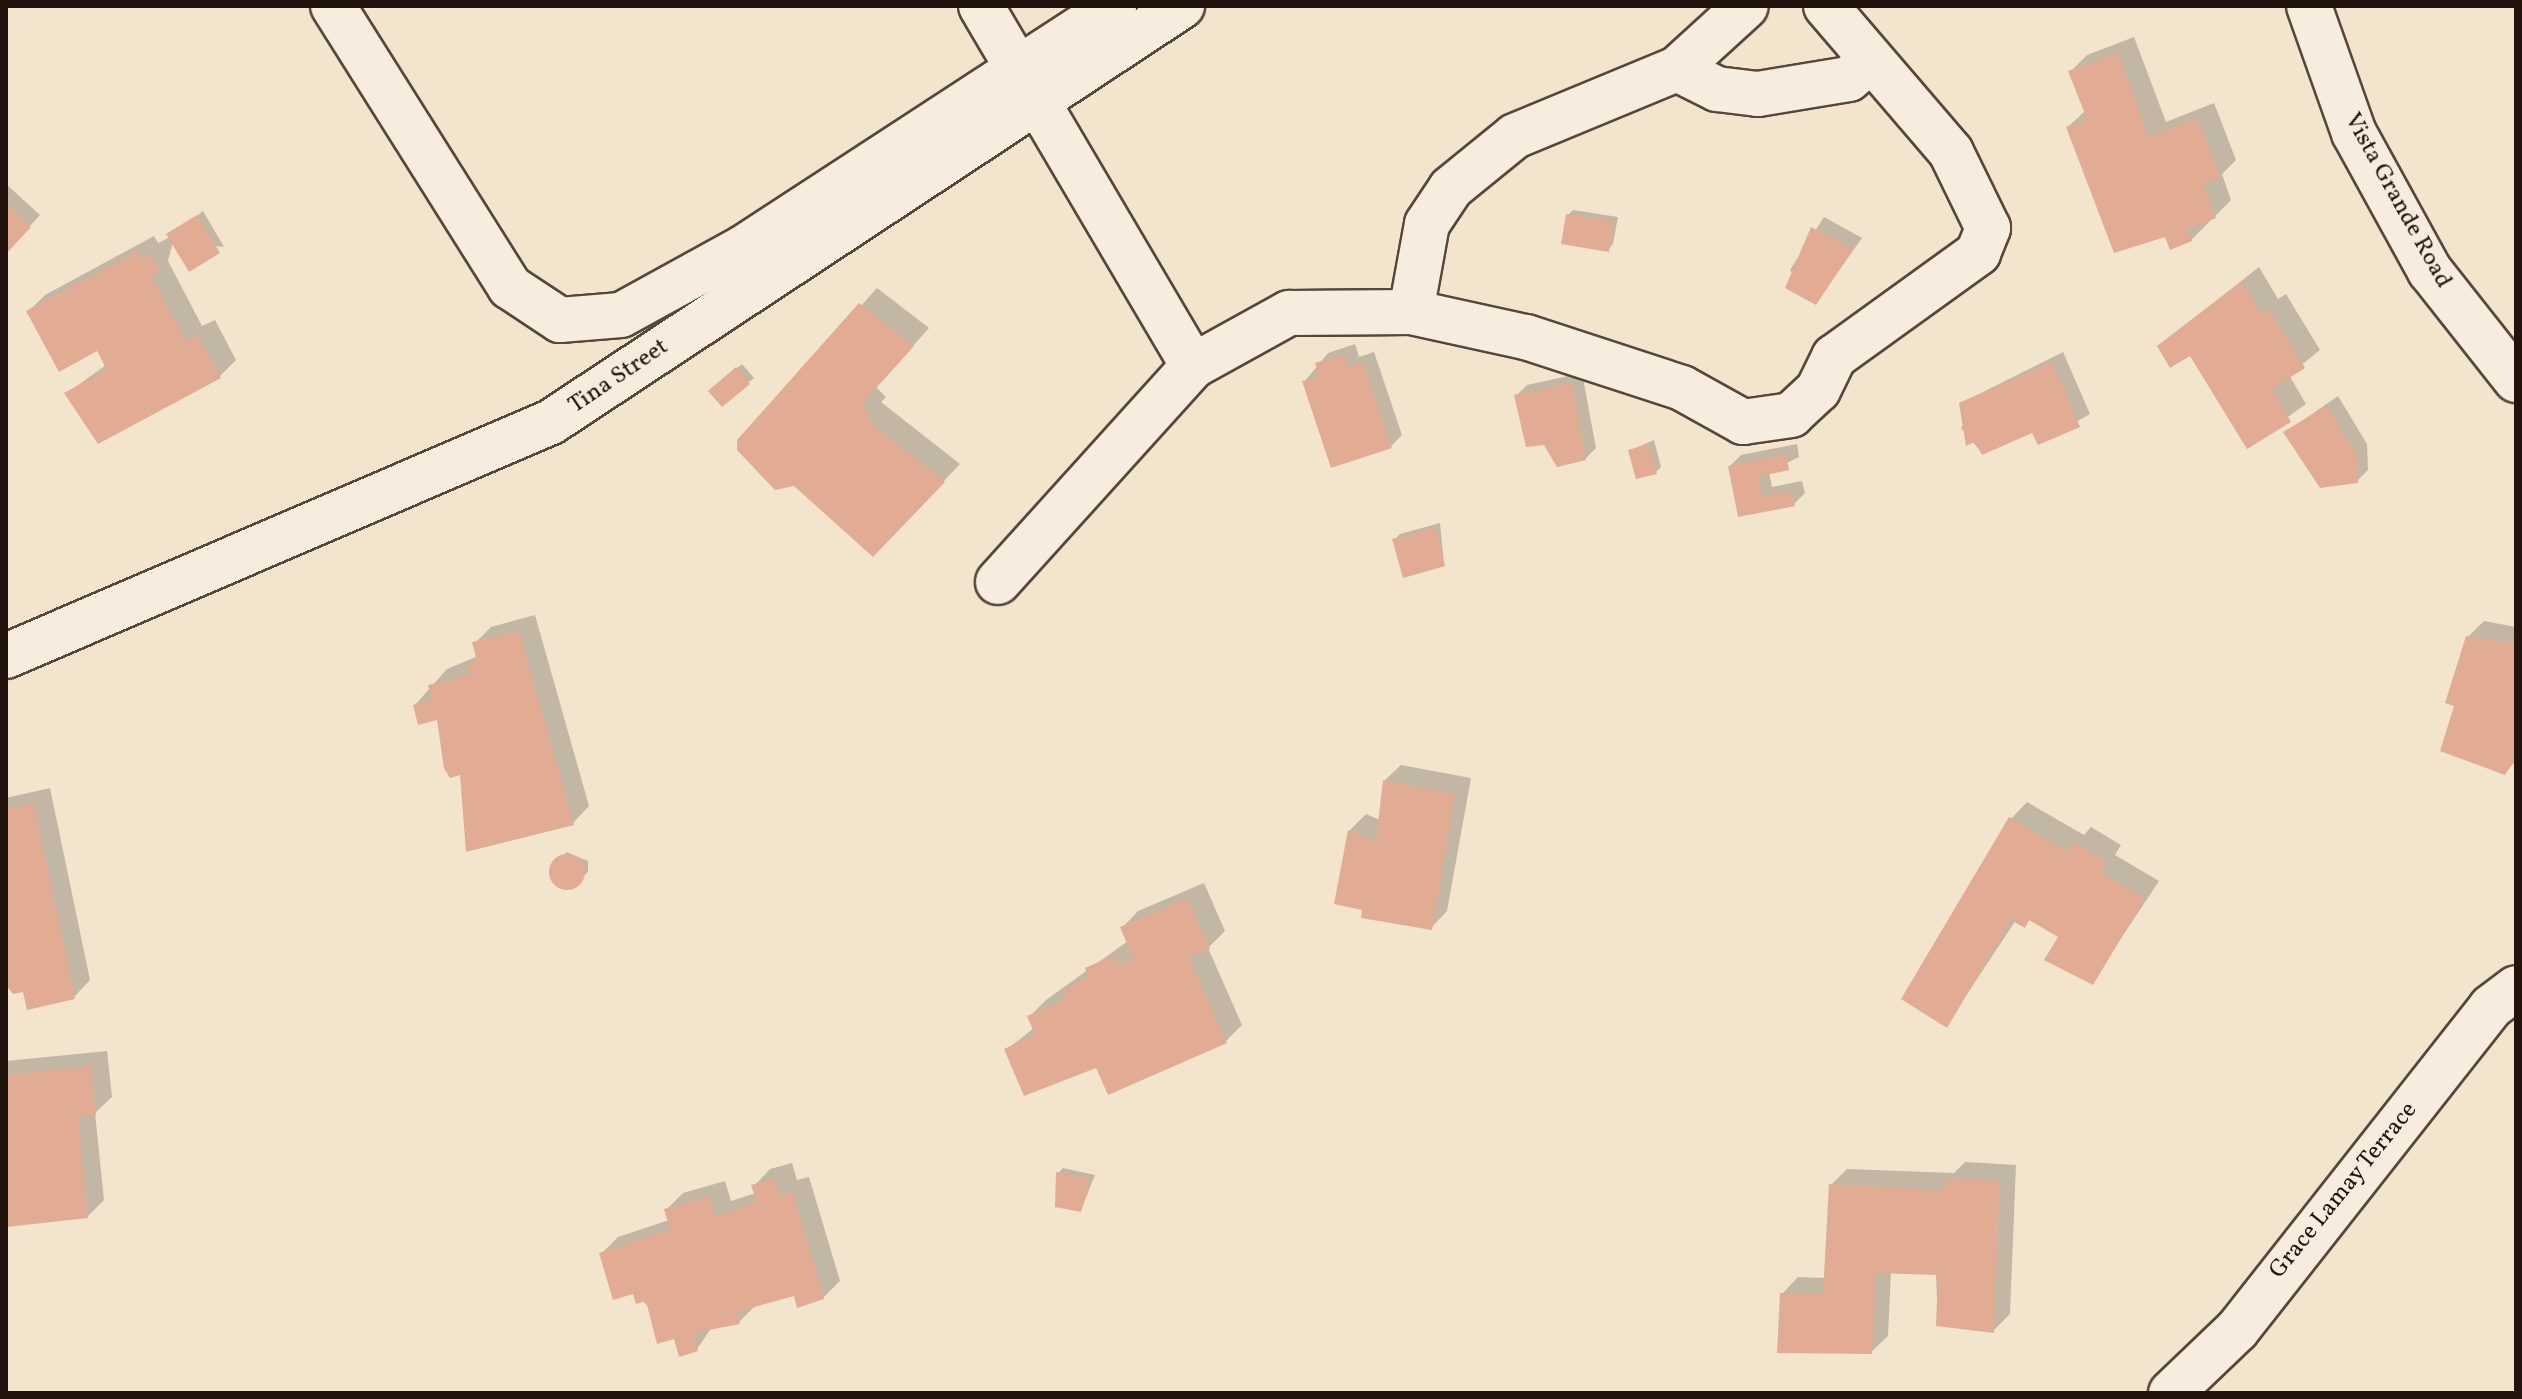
<!DOCTYPE html>
<html>
<head>
<meta charset="utf-8">
<style>
  body { margin:0 }
  #map { position:relative; width:2522px; height:1399px; overflow:hidden; background:#f3e4cd; font-family:Vollkorn,serif }
  div>[style] { position:absolute }
  .shadow>* { inset:0; background:#0003 }
  .building>* { inset:0; background:#e2ab93 }
  .round { border-radius:50% }
  .roads { filter:drop-shadow(2px 0 #56473c) drop-shadow(-2px 0 #56473c) drop-shadow(0 2px #56473c) drop-shadow(0 -2px #56473c) }
  .minor>* { height:44px; margin:-22px; padding:0 22px; transform-origin:22px; border-radius:22px; background:#f7edde }
  span { translate:-50% -50%; white-space:nowrap; text-align:center; line-height:1.15; -webkit-text-stroke:8px #f7edde; paint-order:stroke }
  .street-label { font-size:24px; color:#22130c }
  .frame { position:absolute; inset:0; border:8px solid #22130c; pointer-events:none }
</style>
</head>
<body>
<div id="map">
  <div class="shadow">
    <i style="clip-path:polygon(2134px 37px,2166px 122px,2214px 103px,2236px 160px,2222px 174px,2231px 200px,2191px 240px,2166px 235px,2068px 127px,2086px 110px,2071px 71px,2087px 55px)"></i>
    <i style="clip-path:polygon(6px 184px,40px 215px,6px 252px)"></i>
    <i style="clip-path:polygon(1573px 210px,1618px 217px,1613px 244px,1608px 250px,1568px 215px)"></i>
    <i style="clip-path:polygon(203px 211px,224px 247px,173px 242px,168px 261px,202px 326px,215px 320px,236px 360px,220px 376px,67px 393px,106px 365px,98px 348px,28px 312px,45px 295px,154px 236px,158px 243px,170px 237px)"></i>
    <i style="clip-path:polygon(1824px 217px,1862px 238px,1816px 303px,1790px 270px)"></i>
    <i style="clip-path:polygon(2259px 267px,2278px 299px,2286px 294px,2320px 350px,2289px 375px,2306px 404px,2247px 446px,2191px 353px,2159px 346px)"></i>
    <i style="clip-path:polygon(877px 288px,929px 328px,876px 387px,886px 397px,881px 402px,960px 464px,890px 538px,795px 484px,739px 441px)"></i>
    <i style="clip-path:polygon(1355px 344px,1359px 357px,1374px 352px,1402px 435px,1391px 446px,1305px 381px,1328px 353px)"></i>
    <i style="clip-path:polygon(2063px 352px,2090px 414px,2039px 443px,2033px 431px,1982px 453px,1961px 428px,1968px 420px,1961px 403px)"></i>
    <i style="clip-path:polygon(742px 364px,754px 378px,749px 382px,716px 386px)"></i>
    <i style="clip-path:polygon(1582px 373px,1596px 448px,1585px 459px,1516px 396px,1527px 385px)"></i>
    <i style="clip-path:polygon(2338px 396px,2367px 444px,2368px 470px,2357px 481px,2286px 432px)"></i>
    <i style="clip-path:polygon(1654px 440px,1661px 467px,1656px 472px,1631px 450px)"></i>
    <i style="clip-path:polygon(1797px 444px,1799px 457px,1769px 472px,1772px 487px,1802px 481px,1805px 493px,1794px 504px,1740px 515px,1730px 466px,1741px 455px)"></i>
    <i style="clip-path:polygon(1440px 523px,1444px 564px,1395px 539px,1400px 534px)"></i>
    <i style="clip-path:polygon(535px 615px,589px 806px,573px 823px,468px 850px,461px 773px,439px 717px,415px 705px,447px 669px,478px 656px,475px 643px,491px 627px)"></i>
    <i style="clip-path:polygon(2484px 621px,2516px 627px,2516px 761px,2505px 772px,2457px 704px,2468px 637px)"></i>
    <i style="clip-path:polygon(1401px 765px,1471px 778px,1447px 911px,1431px 928px,1349px 831px,1366px 814px,1380px 820px,1384px 781px)"></i>
    <i style="clip-path:polygon(50px 788px,90px 980px,74px 997px,6px 983px,6px 798px)"></i>
    <i style="clip-path:polygon(2027px 802px,2084px 835px,2091px 827px,2121px 845px,2115px 855px,2159px 881px,2092px 982px,2060px 937px,2031px 919px,2024px 925px,2016px 920px,1946px 1026px,2011px 819px)"></i>
    <i style="clip-path:polygon(566px 852px,588px 861px,588px 872px,570px 887px,554px 879px)"></i>
    <i style="clip-path:polygon(1204px 883px,1225px 931px,1208px 948px,1242px 1025px,1225px 1042px,1097px 1066px,1006px 1050px,1034px 1028px,1029px 1017px,1046px 1000px,1128px 941px,1122px 928px,1138px 911px)"></i>
    <i style="clip-path:polygon(107px 1051px,112px 1097px,95px 1113px,104px 1200px,87px 1217px,6px 1225px,6px 1061px)"></i>
    <i style="clip-path:polygon(1965px 1162px,2016px 1165px,2010px 1314px,1993px 1331px,1938px 1324px,1936px 1274px,1891px 1272px,1888px 1336px,1871px 1352px,1782px 1294px,1798px 1277px,1826px 1278px,1831px 1185px,1847px 1169px,1954px 1173px)"></i>
    <i style="clip-path:polygon(792px 1163px,797px 1180px,809px 1177px,840px 1281px,823px 1298px,795px 1293px,755px 1306px,739px 1322px,712px 1327px,697px 1349px,675px 1337px,601px 1254px,618px 1237px,669px 1220px,666px 1210px,683px 1193px,725px 1181px,731px 1201px,756px 1193px,754px 1186px,770px 1169px)"></i>
    <i style="clip-path:polygon(1063px 1168px,1095px 1175px,1081px 1210px,1058px 1173px)"></i>
  </div>
  <div class="building">
    <i style="clip-path:polygon(2118px 52px,2149px 137px,2197px 118px,2221px 178px,2203px 185px,2216px 218px,2187px 229px,2192px 241px,2170px 250px,2165px 237px,2114px 253px,2066px 127px,2087px 119px,2068px 71px)"></i>
    <i style="clip-path:polygon(6px 204px,31px 227px,6px 254px)"></i>
    <i style="clip-path:polygon(1566px 214px,1614px 221px,1609px 252px,1561px 244px)"></i>
    <i style="clip-path:polygon(197px 215px,220px 253px,189px 272px,166px 234px)"></i>
    <i style="clip-path:polygon(1811px 227px,1853px 249px,1816px 305px,1785px 288px)"></i>
    <i style="clip-path:polygon(138px 251px,141px 258px,150px 254px,160px 272px,151px 276px,186px 341px,198px 335px,221px 378px,98px 444px,64px 393px,107px 370px,97px 351px,59px 372px,26px 311px)"></i>
    <i style="clip-path:polygon(2242px 281px,2261px 314px,2269px 309px,2305px 368px,2272px 389px,2291px 422px,2247px 449px,2190px 356px,2170px 368px,2157px 346px)"></i>
    <i style="clip-path:polygon(859px 303px,914px 346px,861px 405px,871px 415px,867px 419px,945px 482px,873px 557px,794px 486px,775px 490px,737px 450px,737px 440px)"></i>
    <i style="clip-path:polygon(1344px 354px,1349px 367px,1363px 362px,1392px 448px,1331px 468px,1302px 381px,1319px 376px,1315px 363px)"></i>
    <i style="clip-path:polygon(2052px 362px,2080px 427px,2038px 445px,2032px 433px,1982px 455px,1975px 442px,1966px 446px,1959px 403px)"></i>
    <i style="clip-path:polygon(736px 367px,750px 384px,722px 407px,708px 391px)"></i>
    <i style="clip-path:polygon(1572px 382px,1586px 460px,1557px 467px,1544px 445px,1526px 447px,1514px 395px)"></i>
    <i style="clip-path:polygon(2326px 406px,2357px 455px,2358px 483px,2320px 488px,2283px 432px)"></i>
    <i style="clip-path:polygon(1649px 444px,1657px 474px,1636px 479px,1628px 450px)"></i>
    <i style="clip-path:polygon(1786px 454px,1789px 470px,1757px 477px,1762px 496px,1792px 491px,1795px 506px,1738px 517px,1728px 466px)"></i>
    <i style="clip-path:polygon(1435px 527px,1445px 566px,1403px 578px,1392px 539px)"></i>
    <i style="clip-path:polygon(519px 631px,574px 825px,466px 852px,460px 775px,450px 778px,444px 768px,437px 720px,418px 725px,413px 705px,432px 700px,428px 685px,470px 675px,467px 664px,477px 661px,472px 642px)"></i>
    <i style="clip-path:polygon(2466px 636px,2516px 643px,2516px 758px,2505px 775px,2440px 751px,2454px 706px,2445px 703px)"></i>
    <i style="clip-path:polygon(1383px 780px,1455px 794px,1432px 930px,1361px 918px,1362px 910px,1334px 904px,1348px 830px,1376px 841px)"></i>
    <i style="clip-path:polygon(34px 803px,75px 999px,27px 1010px,23px 992px,13px 994px,6px 985px,6px 809px)"></i>
    <i style="clip-path:polygon(2009px 817px,2068px 852px,2073px 842px,2107px 862px,2100px 872px,2145px 898px,2093px 985px,2044px 960px,2058px 937px,2029px 920px,2025px 928px,2011px 920px,1947px 1028px,1901px 999px)"></i>
    <i class="round" style="left:549px;top:854px;width:36px;height:36px"></i>
    <i style="clip-path:polygon(1188px 898px,1210px 949px,1189px 958px,1227px 1043px,1108px 1095px,1096px 1068px,1024px 1096px,1004px 1049px,1035px 1035px,1027px 1016px,1066px 999px,1062px 991px,1088px 976px,1085px 968px,1112px 956px,1116px 964px,1134px 960px,1120px 927px)"></i>
    <i style="clip-path:polygon(91px 1066px,96px 1115px,78px 1117px,88px 1218px,6px 1227px,6px 1075px)"></i>
    <i style="clip-path:polygon(1056px 1172px,1091px 1179px,1081px 1212px,1055px 1207px)"></i>
    <i style="clip-path:polygon(775px 1178px,780px 1195px,793px 1192px,824px 1299px,797px 1308px,794px 1296px,736px 1312px,740px 1324px,693px 1333px,698px 1351px,679px 1357px,674px 1339px,657px 1344px,646px 1301px,636px 1304px,633px 1294px,613px 1300px,599px 1253px,670px 1229px,664px 1209px,709px 1196px,715px 1216px,757px 1203px,751px 1185px)"></i>
    <i style="clip-path:polygon(1946px 1178px,2000px 1181px,1994px 1333px,1936px 1326px,1938px 1275px,1876px 1273px,1872px 1354px,1777px 1353px,1780px 1293px,1823px 1294px,1829px 1184px,1946px 1190px)"></i>
  </div>
  <div class="roads">
    <div class="minor">
      <i style="left:333px;top:6px;width:332px;rotate:57.8deg"></i>
      <i style="left:510px;top:287px;width:60px;rotate:33.4deg"></i>
      <i style="left:560px;top:320px;width:61px;rotate:-4.7deg"></i>
      <i style="left:621px;top:315px;width:139px;rotate:-28.8deg"></i>
      <i style="left:743px;top:248px;width:443px;rotate:-33.1deg"></i>
      <i style="left:981px;top:6px;width:418px;rotate:59.5deg"></i>
      <i style="left:1193px;top:366px;width:291px;rotate:132.1deg"></i>
      <i style="left:2309px;top:6px;width:135px;rotate:70.5deg"></i>
      <i style="left:2354px;top:133px;width:158px;rotate:61.2deg"></i>
      <i style="left:2430px;top:271px;width:139px;rotate:51.7deg"></i>
      <i style="left:1677px;top:69px;width:45px;rotate:26.6deg"></i>
      <i style="left:1717px;top:89px;width:41px;rotate:7deg"></i>
      <i style="left:1758px;top:94px;width:92px;rotate:-9.4deg"></i>
      <i style="left:1849px;top:79px;width:29px;rotate:-41deg"></i>
      <i style="left:1411px;top:312px;width:89px;rotate:-79.7deg"></i>
      <i style="left:1427px;top:224px;width:43px;rotate:-56.3deg"></i>
      <i style="left:1451px;top:188px;width:82px;rotate:-39.1deg"></i>
      <i style="left:1515px;top:136px;width:175px;rotate:-22.5deg"></i>
      <i style="left:1677px;top:69px;width:93px;rotate:-42.4deg"></i>
      <i style="left:1193px;top:366px;width:110px;rotate:-28.9deg"></i>
      <i style="left:1289px;top:313px;width:122px;rotate:-0.5deg"></i>
      <i style="left:1411px;top:312px;width:118px;rotate:12.3deg"></i>
      <i style="left:1526px;top:337px;width:164px;rotate:18.1deg"></i>
      <i style="left:1682px;top:388px;width:70px;rotate:29.1deg"></i>
      <i style="left:1743px;top:422px;width:49px;rotate:-8.3deg"></i>
      <i style="left:1791px;top:415px;width:37px;rotate:-43deg"></i>
      <i style="left:1818px;top:390px;width:37px;rotate:-64deg"></i>
      <i style="left:1834px;top:357px;width:178px;rotate:-35.8deg"></i>
      <i style="left:1978px;top:253px;width:27px;rotate:-68deg"></i>
      <i style="left:1988px;top:228px;width:85px;rotate:-116deg"></i>
      <i style="left:1951px;top:152px;width:192px;rotate:-130.6deg"></i>
      <i style="left:6px;top:656px;width:593px;rotate:-23.24deg"></i>
      <i style="left:551px;top:422px;width:756px;rotate:-33.4deg"></i>
      <i style="left:2171px;top:1393px;width:91px;rotate:-43.7deg"></i>
      <i style="left:2237px;top:1330px;width:411px;rotate:-51.8deg"></i>
      <i style="left:2491px;top:1007px;width:31px;rotate:-37deg"></i>
    </div>
  </div>
  <div class="street-label">
    <span style="left:2397px;top:201px;rotate:61deg">Vista Grande Road</span>
    <span style="left:619px;top:377px;rotate:-34deg">Tina Street</span>
    <span style="left:2344px;top:1191px;rotate:-51deg">Grace Lamay Terrace</span>
  </div>
  <div class="frame"></div>
</div>
</body>
</html>
